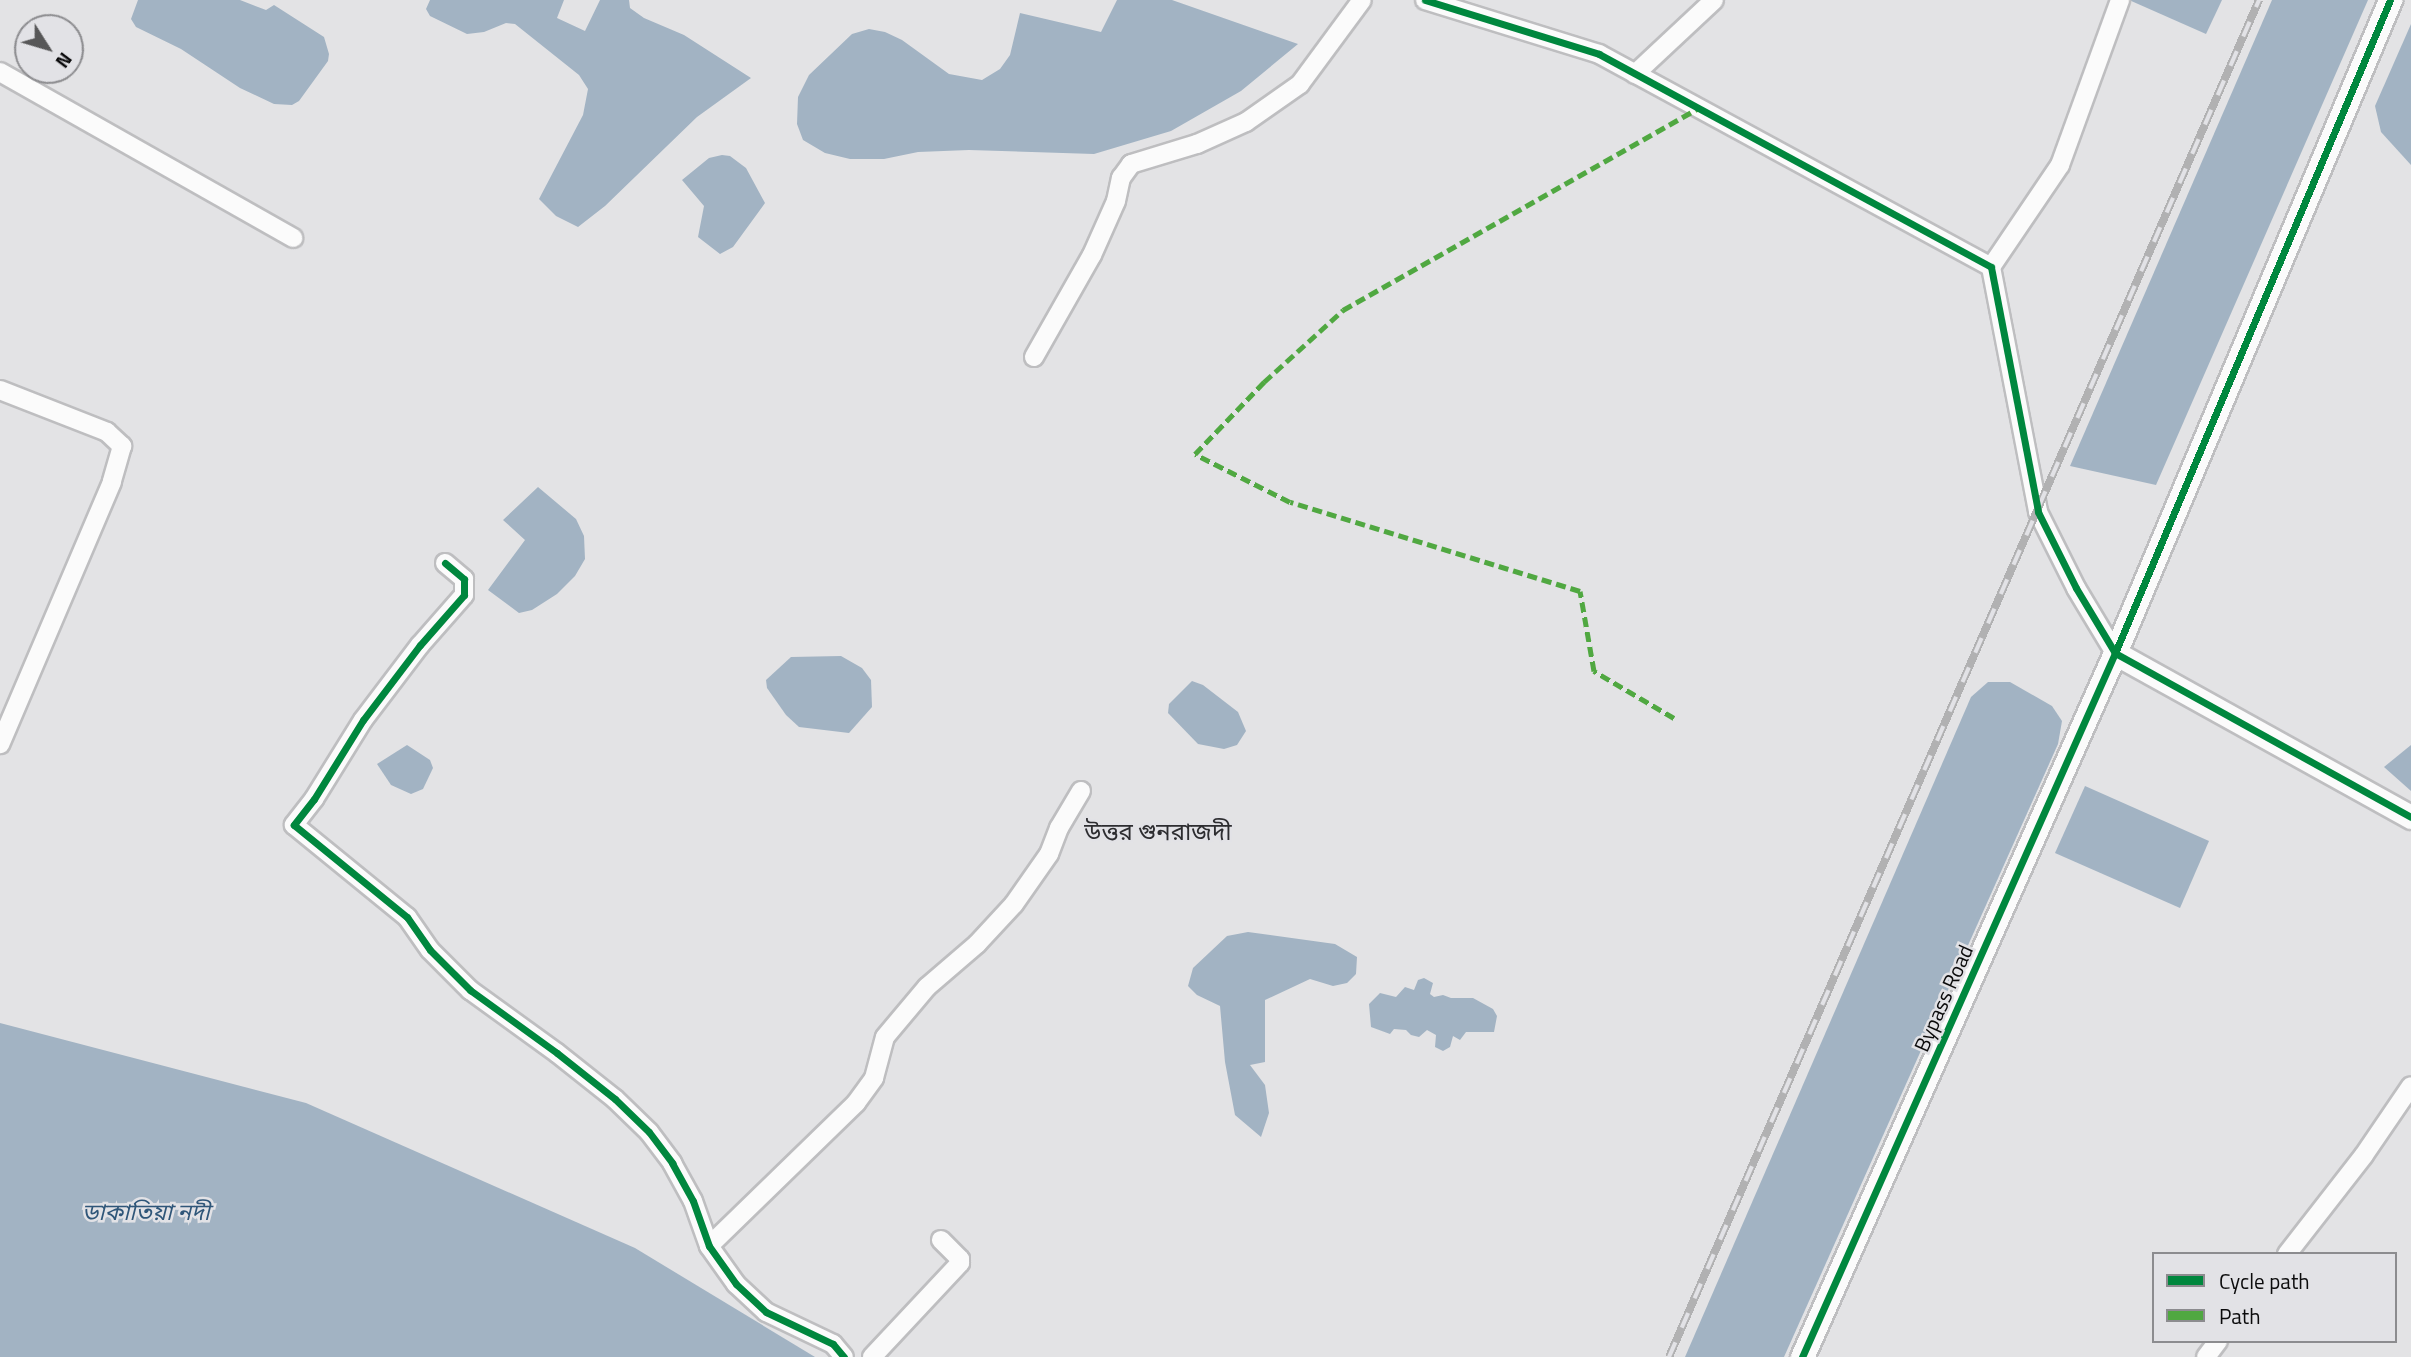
<!DOCTYPE html>
<html>
<head>
<meta charset="utf-8">
<style>
  body { margin:0 }
  #map { position:relative; width:2411px; height:1357px; overflow:hidden; background:#e3e3e5; font-family:"Titillium Web","Noto Sans Bengali",sans-serif }
  div>[style] { position:absolute }
  .water>* { inset:0; background:#a2b3c3 }
  .roads { filter:drop-shadow(2px 0 #bebec0) drop-shadow(-2px 0 #bebec0) drop-shadow(0 2px #bebec0) drop-shadow(0 -2px #bebec0) }
  .minor>* { height:18px; margin:-9px; padding:0 9px; transform-origin:9px; border-radius:9px; background:#fbfbfb }
  .tertiary>* { height:23px; margin:-11.5px; padding:0 11.5px; transform-origin:11.5px; border-radius:11.5px; background:#fbfbfb }
  .rail>* { height:8px; margin-top:-4px; transform-origin:0; background:repeating-linear-gradient(90deg,#e2e2e6 0 16px,#b1b1b2 0 32px); box-sizing:border-box; border-block:2px solid #b1b1b2 }
  .quiet>* { height:5px; margin-top:-2.5px; transform-origin:0; background:repeating-linear-gradient(90deg,#50a841 0 10px,transparent 0 15px) }
  .cycleway>* { height:7px; margin:-3.5px; padding:0 3.5px; transform-origin:3.5px; border-radius:3.5px; background:#00873e }
  span { translate:-50% -50%; white-space:nowrap; text-align:center; line-height:1.15; -webkit-text-stroke:5px #e2e2e6; paint-order:stroke }
  .street-label { font-size:21px; color:#0b0b0c }
  .water-label { font-size:23px; color:#2f5679; font-style:italic }
  .quarter-label { font-size:24px; color:#2d2d30 }
  .legend { position:absolute; left:2152px; top:1252px; width:245px; height:91px; box-sizing:border-box; background:#e2e2e6; border:2px solid #8c8c8f; margin:0; padding:9px 12px; list-style:none; font-size:21px; color:#0b0b0c }
  .legend li { display:flex; align-items:center; gap:14px; height:35px }
  .legend b { width:35px; border:2px solid #8c8c8f }
  .north { position:absolute; left:14px; top:14px; width:70px; height:70px; box-sizing:border-box; background:#e2e2e6; border:2px solid #8c8c8f; border-radius:50%; rotate:127deg; font-size:19px; font-weight:700; line-height:28px; text-align:center; color:#0b0b0c }
  .north::after { content:''; display:block; margin:auto; width:24px; height:32px; background:#575758; clip-path:polygon(50% 0,100% 100%,50% 72%,0 100%) }
</style>
</head>
<body>
<div id="map">
  <div class="water">
    <i style="clip-path:polygon(138px 0,240px 0,266px 10px,274px 5px,324px 37px,329px 54px,328px 61px,299px 101px,292px 105px,274px 104px,240px 88px,181px 49px,136px 27px,131px 19px)"></i>
    <i style="clip-path:polygon(430px 0,564px 0,557px 18px,585px 31px,600px 0,629px 0,630px 8px,644px 18px,684px 35px,751px 78px,697px 117px,605px 206px,578px 227px,556px 216px,539px 199px,583px 115px,588px 89px,579px 75px,515px 24px,506px 23px,484px 32px,467px 34px,430px 16px,426px 9px)"></i>
    <i style="clip-path:polygon(1117px 0,1172px 0,1298px 44px,1241px 91px,1171px 131px,1094px 154px,969px 150px,918px 152px,884px 159px,850px 159px,825px 153px,803px 140px,797px 124px,798px 97px,809px 75px,852px 34px,869px 29px,885px 32px,902px 40px,949px 74px,982px 80px,1000px 69px,1010px 55px,1020px 13px,1101px 32px)"></i>
    <i style="clip-path:polygon(2129px 0,2222px 0,2206px 34px)"></i>
    <i style="clip-path:polygon(2272px 0,2368px 0,2156px 485px,2070px 466px)"></i>
    <i style="clip-path:polygon(2411px 24px,2411px 165px,2381px 132px,2375px 106px)"></i>
    <i style="clip-path:polygon(722px 155px,730px 156px,746px 168px,765px 203px,733px 247px,720px 254px,698px 237px,704px 206px,682px 180px,709px 158px)"></i>
    <i style="clip-path:polygon(538px 487px,576px 519px,584px 536px,585px 559px,575px 576px,557px 594px,532px 610px,519px 613px,488px 590px,525px 540px,503px 520px)"></i>
    <i style="clip-path:polygon(841px 656px,862px 668px,871px 680px,872px 707px,849px 733px,799px 727px,786px 715px,767px 688px,766px 680px,791px 657px)"></i>
    <i style="clip-path:polygon(1192px 681px,1203px 685px,1238px 712px,1246px 731px,1237px 745px,1224px 749px,1198px 744px,1168px 713px,1169px 704px)"></i>
    <i style="clip-path:polygon(1988px 682px,2010px 682px,2052px 706px,2062px 721px,2058px 744px,1784px 1357px,1685px 1357px,1971px 697px)"></i>
    <i style="clip-path:polygon(407px 745px,430px 760px,433px 768px,423px 789px,411px 794px,391px 785px,377px 764px)"></i>
    <i style="clip-path:polygon(2411px 745px,2411px 791px,2384px 767px)"></i>
    <i style="clip-path:polygon(2085px 786px,2209px 841px,2180px 908px,2055px 853px)"></i>
    <i style="clip-path:polygon(1248px 932px,1335px 944px,1357px 957px,1356px 974px,1347px 983px,1333px 986px,1310px 979px,1265px 1000px,1265px 1062px,1250px 1065px,1265px 1085px,1269px 1113px,1261px 1137px,1235px 1115px,1225px 1062px,1220px 1006px,1197px 995px,1188px 986px,1193px 968px,1227px 936px)"></i>
    <i style="clip-path:polygon(1424px 978px,1433px 983px,1430px 994px,1434px 997px,1443px 995px,1451px 998px,1473px 998px,1493px 1009px,1497px 1016px,1494px 1032px,1466px 1032px,1460px 1040px,1453px 1036px,1450px 1047px,1443px 1051px,1435px 1047px,1436px 1035px,1427px 1030px,1419px 1037px,1411px 1035px,1406px 1030px,1394px 1029px,1390px 1034px,1371px 1027px,1369px 1004px,1380px 993px,1396px 997px,1405px 987px,1414px 990px,1418px 980px)"></i>
    <i style="clip-path:polygon(0 1023px,306px 1103px,635px 1248px,815px 1357px,0 1357px)"></i>
  </div>
  <div class="roads">
    <div class="minor">
      <i style="left:1425px;top:0;width:182px;rotate:17.2deg"></i>
      <i style="left:1599px;top:54px;width:446px;rotate:28.5deg"></i>
      <i style="left:1991px;top:267px;width:249px;rotate:79.1deg"></i>
      <i style="left:2038px;top:512px;width:85px;rotate:63.4deg"></i>
      <i style="left:2076px;top:588px;width:76px;rotate:59deg"></i>
      <i style="left:0;top:72px;width:337px;rotate:29.5deg"></i>
      <i style="left:1635px;top:74px;width:108px;rotate:-43.1deg"></i>
      <i style="left:1991px;top:267px;width:123px;rotate:-55.9deg"></i>
      <i style="left:2060px;top:165px;width:176px;rotate:-70deg"></i>
      <i style="left:1034px;top:357px;width:117px;rotate:-60.4deg"></i>
      <i style="left:1092px;top:255px;width:59px;rotate:-66deg"></i>
      <i style="left:1116px;top:201px;width:24px;rotate:-78deg"></i>
      <i style="left:1121px;top:178px;width:17px;rotate:-54deg"></i>
      <i style="left:1131px;top:164px;width:69px;rotate:-16.9deg"></i>
      <i style="left:1197px;top:144px;width:54px;rotate:-24.2deg"></i>
      <i style="left:1246px;top:122px;width:66px;rotate:-35.1deg"></i>
      <i style="left:1300px;top:84px;width:104px;rotate:-53.6deg"></i>
      <i style="left:0;top:390px;width:115px;rotate:21.4deg"></i>
      <i style="left:107px;top:432px;width:21px;rotate:43deg"></i>
      <i style="left:122px;top:446px;width:37px;rotate:106deg"></i>
      <i style="left:112px;top:482px;width:285px;rotate:113.1deg"></i>
      <i style="left:445px;top:563px;width:25px;rotate:40deg"></i>
      <i style="left:464px;top:579px;width:16px;rotate:90deg"></i>
      <i style="left:464px;top:595px;width:67px;rotate:131.3deg"></i>
      <i style="left:420px;top:645px;width:94px;rotate:127.2deg"></i>
      <i style="left:363px;top:720px;width:93px;rotate:121.8deg"></i>
      <i style="left:314px;top:799px;width:33px;rotate:128deg"></i>
      <i style="left:294px;top:825px;width:146px;rotate:39.2deg"></i>
      <i style="left:407px;top:917px;width:40px;rotate:55.1deg"></i>
      <i style="left:430px;top:950px;width:57px;rotate:45deg"></i>
      <i style="left:470px;top:990px;width:107px;rotate:35.9deg"></i>
      <i style="left:557px;top:1053px;width:74px;rotate:38.4deg"></i>
      <i style="left:615px;top:1099px;width:47px;rotate:44.1deg"></i>
      <i style="left:649px;top:1132px;width:39px;rotate:53deg"></i>
      <i style="left:672px;top:1163px;width:43px;rotate:61.1deg"></i>
      <i style="left:693px;top:1201px;width:48px;rotate:70.4deg"></i>
      <i style="left:709px;top:1246px;width:47px;rotate:54.6deg"></i>
      <i style="left:736px;top:1284px;width:41px;rotate:43deg"></i>
      <i style="left:766px;top:1312px;width:74px;rotate:25.5deg"></i>
      <i style="left:833px;top:1344px;width:17px;rotate:50deg"></i>
      <i style="left:709px;top:1246px;width:205px;rotate:-44.2deg"></i>
      <i style="left:856px;top:1103px;width:31px;rotate:-54deg"></i>
      <i style="left:874px;top:1078px;width:42px;rotate:-75deg"></i>
      <i style="left:885px;top:1037px;width:65px;rotate:-50deg"></i>
      <i style="left:927px;top:987px;width:66px;rotate:-40.7deg"></i>
      <i style="left:977px;top:944px;width:54px;rotate:-47.2deg"></i>
      <i style="left:1014px;top:904px;width:61px;rotate:-55deg"></i>
      <i style="left:1049px;top:854px;width:28px;rotate:-69deg"></i>
      <i style="left:1059px;top:828px;width:43px;rotate:-59.3deg"></i>
      <i style="left:2287px;top:1254px;width:125px;rotate:-52.1deg"></i>
      <i style="left:2364px;top:1155px;width:83px;rotate:-55.7deg"></i>
      <i style="left:872px;top:1357px;width:129px;rotate:-46.9deg"></i>
      <i style="left:960px;top:1263px;width:4px;rotate:-90deg"></i>
      <i style="left:960px;top:1259px;width:27px;rotate:-135deg"></i>
      <i style="left:2206px;top:1357px;width:20px;rotate:-53deg"></i>
    </div>
    <div class="tertiary">
      <i style="left:2115px;top:653px;width:338px;rotate:29deg"></i>
      <i style="left:1802px;top:1357px;width:770px;rotate:-66.03deg"></i>
      <i style="left:2115px;top:653px;width:709px;rotate:-67.16deg"></i>
    </div>
  </div>
  <div class="rail">
    <i style="left:1669px;top:1357px;width:1480px;rotate:-66.5deg"></i>
  </div>
  <div class="quiet">
    <i style="left:1674px;top:718px;width:93px;rotate:-149.6deg"></i>
    <i style="left:1594px;top:671px;width:81px;rotate:-99.9deg"></i>
    <i style="left:1580px;top:591px;width:303px;rotate:-162.9deg"></i>
    <i style="left:1290px;top:502px;width:106px;rotate:-153.2deg"></i>
    <i style="left:1195px;top:454px;width:100px;rotate:-46.2deg"></i>
    <i style="left:1264px;top:382px;width:107px;rotate:-42.3deg"></i>
    <i style="left:1343px;top:310px;width:408px;rotate:-29.6deg"></i>
  </div>
  <div class="cycleway">
    <i style="left:1425px;top:0;width:182px;rotate:17.2deg"></i>
    <i style="left:1599px;top:54px;width:446px;rotate:28.5deg"></i>
    <i style="left:1991px;top:267px;width:249px;rotate:79.1deg"></i>
    <i style="left:2038px;top:512px;width:85px;rotate:63.4deg"></i>
    <i style="left:2076px;top:588px;width:76px;rotate:59deg"></i>
    <i style="left:2115px;top:653px;width:338px;rotate:29deg"></i>
    <i style="left:445px;top:563px;width:25px;rotate:40deg"></i>
    <i style="left:464px;top:579px;width:16px;rotate:90deg"></i>
    <i style="left:464px;top:595px;width:67px;rotate:131.3deg"></i>
    <i style="left:420px;top:645px;width:94px;rotate:127.2deg"></i>
    <i style="left:363px;top:720px;width:93px;rotate:121.8deg"></i>
    <i style="left:314px;top:799px;width:33px;rotate:128deg"></i>
    <i style="left:294px;top:825px;width:146px;rotate:39.2deg"></i>
    <i style="left:407px;top:917px;width:40px;rotate:55.1deg"></i>
    <i style="left:430px;top:950px;width:57px;rotate:45deg"></i>
    <i style="left:470px;top:990px;width:107px;rotate:35.9deg"></i>
    <i style="left:557px;top:1053px;width:74px;rotate:38.4deg"></i>
    <i style="left:615px;top:1099px;width:47px;rotate:44.1deg"></i>
    <i style="left:649px;top:1132px;width:39px;rotate:53deg"></i>
    <i style="left:672px;top:1163px;width:43px;rotate:61.1deg"></i>
    <i style="left:693px;top:1201px;width:48px;rotate:70.4deg"></i>
    <i style="left:709px;top:1246px;width:47px;rotate:54.6deg"></i>
    <i style="left:736px;top:1284px;width:41px;rotate:43deg"></i>
    <i style="left:766px;top:1312px;width:74px;rotate:25.5deg"></i>
    <i style="left:833px;top:1344px;width:17px;rotate:50deg"></i>
    <i style="left:1802px;top:1357px;width:770px;rotate:-66.03deg"></i>
    <i style="left:2115px;top:653px;width:709px;rotate:-67.16deg"></i>
  </div>
  <div class="street-label">
    <span style="left:1943px;top:998px;rotate:-66deg">Bypass Road</span>
  </div>
  <div class="water-label">
    <span style="left:146px;top:1212px">ডাকাতিয়া নদী</span>
  </div>
  <div class="quarter-label">
    <span style="left:1158px;top:832px">উত্তর গুনরাজদী</span>
  </div>
  <ul class="legend">
  <li><b style="height:9px;background:#00873e"></b>Cycle path</li>
  <li><b style="height:9px;background:#50a841"></b>Path</li>
  </ul>
  <div class="north">N</div>
</div>
</body>
</html>
